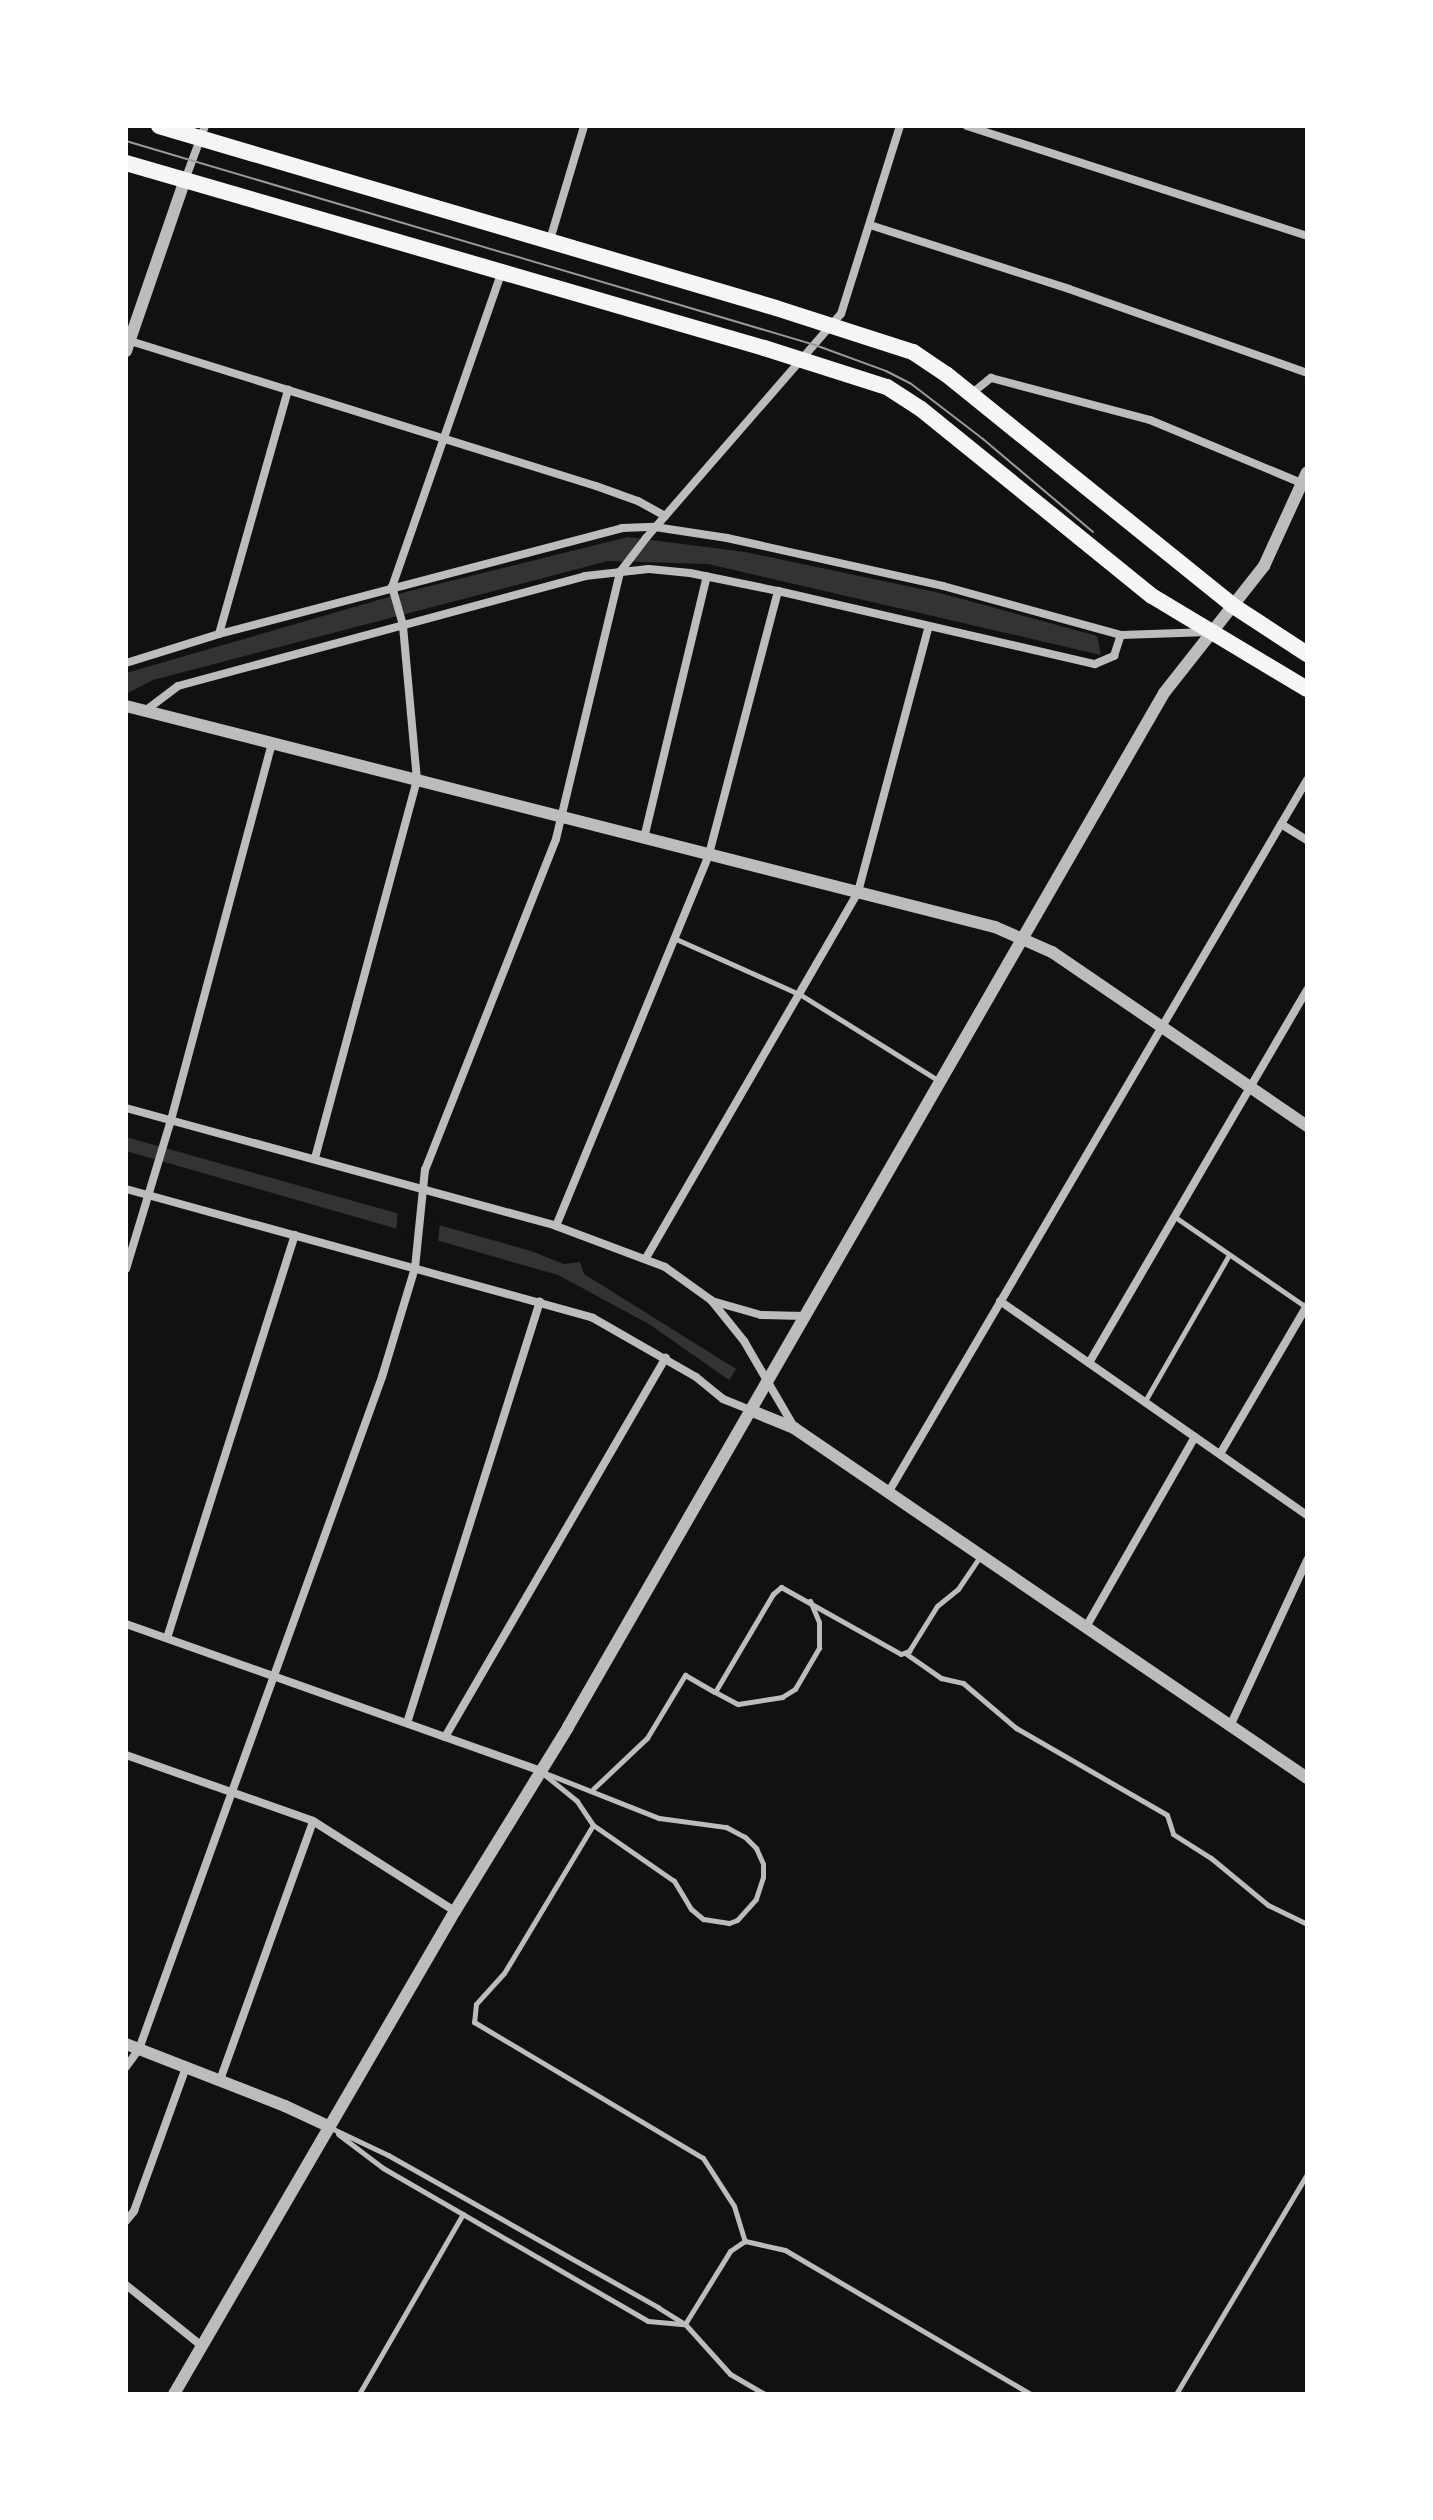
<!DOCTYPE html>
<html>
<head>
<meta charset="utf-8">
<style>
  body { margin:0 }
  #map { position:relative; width:1433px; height:2520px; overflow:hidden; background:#111; font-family:Montserrat,sans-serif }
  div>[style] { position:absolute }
  .water>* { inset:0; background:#333 }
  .pier>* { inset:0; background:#111 }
  .service>* { height:5px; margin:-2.5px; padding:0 2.5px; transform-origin:2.5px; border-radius:2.5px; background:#bcbcbc }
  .minor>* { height:8px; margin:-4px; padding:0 4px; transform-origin:4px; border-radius:4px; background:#bcbcbc }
  .tertiary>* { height:12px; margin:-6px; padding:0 6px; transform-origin:6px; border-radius:6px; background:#bcbcbc }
  .trunk>* { height:16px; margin:-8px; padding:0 8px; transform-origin:8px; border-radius:8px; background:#f5f5f5 }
  .tram>* { height:2px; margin:-1px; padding:0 1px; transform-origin:1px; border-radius:1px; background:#9a9a9a }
  span { translate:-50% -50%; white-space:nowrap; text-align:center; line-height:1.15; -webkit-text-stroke:6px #fff; paint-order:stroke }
  .frame { position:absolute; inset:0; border:128px solid #fff; pointer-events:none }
</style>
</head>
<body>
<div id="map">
  <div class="water">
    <i style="clip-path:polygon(628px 537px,745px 552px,940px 593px,1097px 636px,1101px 655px,708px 564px,608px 561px,153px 680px,126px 694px,126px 673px,406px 592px)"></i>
    <i style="clip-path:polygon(126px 1137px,531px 1251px,564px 1264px,580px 1262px,584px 1274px,736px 1369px,729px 1380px,649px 1324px,558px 1275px,126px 1151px)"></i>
  </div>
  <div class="pier">
    <i style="clip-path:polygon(398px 1209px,440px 1221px,438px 1242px,396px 1232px)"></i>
  </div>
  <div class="service">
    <i style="left:676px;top:939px;width:137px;rotate:24.1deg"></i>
    <i style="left:801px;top:995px;width:163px;rotate:31.9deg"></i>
    <i style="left:1175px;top:1217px;width:159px;rotate:34.5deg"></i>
    <i style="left:1145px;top:1401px;width:168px;rotate:-60.1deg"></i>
    <i style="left:905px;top:1653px;width:44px;rotate:34.8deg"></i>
    <i style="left:941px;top:1678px;width:23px;rotate:13deg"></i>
    <i style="left:963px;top:1683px;width:70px;rotate:40.3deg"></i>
    <i style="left:1016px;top:1728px;width:174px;rotate:29.9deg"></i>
    <i style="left:1167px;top:1815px;width:20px;rotate:72deg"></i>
    <i style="left:1173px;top:1834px;width:45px;rotate:32.3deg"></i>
    <i style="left:1211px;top:1858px;width:74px;rotate:39.5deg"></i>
    <i style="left:1268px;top:1905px;width:43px;rotate:26deg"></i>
    <i style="left:715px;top:1692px;width:26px;rotate:28deg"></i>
    <i style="left:738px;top:1704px;width:45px;rotate:-9deg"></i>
    <i style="left:782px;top:1697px;width:15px;rotate:-32deg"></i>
    <i style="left:795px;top:1689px;width:48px;rotate:-59.7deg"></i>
    <i style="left:819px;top:1648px;width:26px;rotate:-90deg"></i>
    <i style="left:819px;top:1622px;width:23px;rotate:-113deg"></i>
    <i style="left:540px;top:1771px;width:128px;rotate:21.6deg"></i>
    <i style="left:659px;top:1818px;width:68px;rotate:7.7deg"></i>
    <i style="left:726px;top:1827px;width:21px;rotate:28deg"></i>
    <i style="left:745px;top:1837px;width:16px;rotate:45deg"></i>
    <i style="left:756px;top:1848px;width:17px;rotate:66deg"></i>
    <i style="left:763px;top:1864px;width:13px;rotate:90deg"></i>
    <i style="left:763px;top:1877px;width:23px;rotate:108deg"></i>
    <i style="left:756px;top:1899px;width:28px;rotate:132deg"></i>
    <i style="left:737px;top:1920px;width:9px;rotate:159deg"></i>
    <i style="left:729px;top:1923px;width:26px;rotate:-171deg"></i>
    <i style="left:703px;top:1919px;width:16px;rotate:-140deg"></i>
    <i style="left:691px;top:1909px;width:33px;rotate:-121deg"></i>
    <i style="left:674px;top:1881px;width:98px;rotate:-145.3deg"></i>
    <i style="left:593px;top:1825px;width:29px;rotate:-124deg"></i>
    <i style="left:577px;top:1801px;width:48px;rotate:-141deg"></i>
    <i style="left:593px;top:1789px;width:74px;rotate:-43.4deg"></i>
    <i style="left:647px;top:1738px;width:74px;rotate:-58.9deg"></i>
    <i style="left:685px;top:1675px;width:34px;rotate:30deg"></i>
    <i style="left:715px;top:1692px;width:114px;rotate:-59.4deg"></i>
    <i style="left:773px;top:1594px;width:11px;rotate:-41deg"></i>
    <i style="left:781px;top:1587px;width:137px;rotate:29.2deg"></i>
    <i style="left:901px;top:1654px;width:9px;rotate:-21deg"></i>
    <i style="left:909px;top:1651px;width:53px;rotate:-58.1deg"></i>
    <i style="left:937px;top:1606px;width:27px;rotate:-39deg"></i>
    <i style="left:958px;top:1589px;width:40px;rotate:-56deg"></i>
    <i style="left:593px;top:1825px;width:173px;rotate:121deg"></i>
    <i style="left:504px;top:1973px;width:42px;rotate:132.1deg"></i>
    <i style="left:476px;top:2004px;width:18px;rotate:96deg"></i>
    <i style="left:474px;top:2022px;width:266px;rotate:30.7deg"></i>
    <i style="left:703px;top:2158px;width:57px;rotate:57.1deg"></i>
    <i style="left:734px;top:2206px;width:37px;rotate:73deg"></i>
    <i style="left:331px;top:2128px;width:63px;rotate:25.3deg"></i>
    <i style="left:388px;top:2155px;width:311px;rotate:29.4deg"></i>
    <i style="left:659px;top:2308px;width:31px;rotate:32deg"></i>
    <i style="left:685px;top:2324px;width:67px;rotate:48deg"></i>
    <i style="left:730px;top:2374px;width:39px;rotate:30deg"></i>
    <i style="left:338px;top:2134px;width:56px;rotate:37.1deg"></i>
    <i style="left:383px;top:2168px;width:306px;rotate:30deg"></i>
    <i style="left:648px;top:2321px;width:36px;rotate:5deg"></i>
    <i style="left:685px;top:2324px;width:86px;rotate:-58.3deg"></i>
    <i style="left:730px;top:2251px;width:18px;rotate:-34deg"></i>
    <i style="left:745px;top:2241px;width:41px;rotate:12.7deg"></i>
    <i style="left:785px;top:2250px;width:284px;rotate:30.4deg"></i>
    <i style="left:359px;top:2394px;width:208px;rotate:-60deg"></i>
    <i style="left:1176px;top:2394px;width:256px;rotate:-59.2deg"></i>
  </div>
  <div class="minor">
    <i style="left:967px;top:126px;width:357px;rotate:17.9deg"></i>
    <i style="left:185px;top:180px;width:58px;rotate:-69.7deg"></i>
    <i style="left:870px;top:225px;width:209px;rotate:17.8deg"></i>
    <i style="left:1069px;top:289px;width:252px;rotate:19.4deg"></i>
    <i style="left:549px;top:243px;width:122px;rotate:-73.3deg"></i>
    <i style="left:127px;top:340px;width:491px;rotate:17.3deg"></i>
    <i style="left:596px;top:486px;width:45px;rotate:19.7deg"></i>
    <i style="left:638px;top:501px;width:31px;rotate:29deg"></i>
    <i style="left:971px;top:394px;width:26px;rotate:-39deg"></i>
    <i style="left:991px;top:378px;width:164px;rotate:14.8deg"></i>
    <i style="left:1150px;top:420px;width:169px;rotate:22.6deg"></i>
    <i style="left:219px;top:634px;width:417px;rotate:-14.7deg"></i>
    <i style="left:622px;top:528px;width:33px;rotate:-2deg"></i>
    <i style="left:655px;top:527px;width:73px;rotate:8.7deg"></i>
    <i style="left:727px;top:538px;width:221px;rotate:12.5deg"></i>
    <i style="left:943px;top:586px;width:185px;rotate:15.4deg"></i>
    <i style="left:126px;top:663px;width:97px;rotate:-17.3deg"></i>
    <i style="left:219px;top:634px;width:254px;rotate:-74.2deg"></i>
    <i style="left:145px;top:711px;width:41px;rotate:-37.1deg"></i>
    <i style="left:178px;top:686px;width:422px;rotate:-15.1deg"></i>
    <i style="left:585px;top:576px;width:64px;rotate:-6.2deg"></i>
    <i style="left:649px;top:569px;width:41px;rotate:5.6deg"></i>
    <i style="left:690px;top:573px;width:90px;rotate:11.6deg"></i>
    <i style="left:778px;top:591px;width:325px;rotate:13deg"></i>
    <i style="left:1095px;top:664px;width:21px;rotate:-23deg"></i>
    <i style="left:1114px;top:656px;width:22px;rotate:-72deg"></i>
    <i style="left:1121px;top:635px;width:88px;rotate:-2deg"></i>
    <i style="left:1281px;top:824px;width:31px;rotate:32deg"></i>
    <i style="left:644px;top:838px;width:269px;rotate:-76.5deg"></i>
    <i style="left:126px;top:1108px;width:446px;rotate:15.3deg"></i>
    <i style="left:556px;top:1226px;width:116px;rotate:20.6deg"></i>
    <i style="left:665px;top:1267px;width:57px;rotate:35.7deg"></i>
    <i style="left:711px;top:1300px;width:53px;rotate:51.2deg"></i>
    <i style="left:744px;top:1341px;width:99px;rotate:59.8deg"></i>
    <i style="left:315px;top:1158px;width:392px;rotate:-74.9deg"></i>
    <i style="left:417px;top:780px;width:156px;rotate:-95.2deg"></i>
    <i style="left:403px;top:625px;width:40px;rotate:-106deg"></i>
    <i style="left:392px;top:587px;width:335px;rotate:-70.8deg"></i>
    <i style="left:126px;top:1189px;width:484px;rotate:15.4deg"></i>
    <i style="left:593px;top:1318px;width:119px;rotate:29.8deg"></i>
    <i style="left:696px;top:1377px;width:35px;rotate:39deg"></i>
    <i style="left:723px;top:1399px;width:29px;rotate:22deg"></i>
    <i style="left:556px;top:1226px;width:402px;rotate:-67.6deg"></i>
    <i style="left:709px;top:854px;width:272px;rotate:-75.3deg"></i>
    <i style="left:646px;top:1258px;width:423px;rotate:-59.9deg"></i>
    <i style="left:858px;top:892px;width:273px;rotate:-75.1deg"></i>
    <i style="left:126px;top:1269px;width:156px;rotate:-73.2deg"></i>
    <i style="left:171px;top:1120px;width:390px;rotate:-75deg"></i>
    <i style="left:712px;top:1301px;width:51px;rotate:15.9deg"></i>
    <i style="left:761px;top:1315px;width:44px;rotate:1.3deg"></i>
    <i style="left:1000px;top:1301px;width:374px;rotate:34.9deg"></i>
    <i style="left:1089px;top:1363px;width:432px;rotate:-59.7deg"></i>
    <i style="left:1220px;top:1454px;width:172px;rotate:-59.6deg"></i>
    <i style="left:888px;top:1493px;width:827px;rotate:-59.56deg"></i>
    <i style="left:126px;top:1624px;width:439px;rotate:19.5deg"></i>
    <i style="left:1086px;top:1627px;width:219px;rotate:-60.2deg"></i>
    <i style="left:167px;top:1638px;width:423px;rotate:-72.4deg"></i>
    <i style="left:407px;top:1723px;width:442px;rotate:-72.5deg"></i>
    <i style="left:1231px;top:1724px;width:181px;rotate:-65.1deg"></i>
    <i style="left:445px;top:1737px;width:439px;rotate:-59.8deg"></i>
    <i style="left:126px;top:1755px;width:198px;rotate:19.4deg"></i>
    <i style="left:313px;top:1821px;width:168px;rotate:32.4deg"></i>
    <i style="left:126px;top:2067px;width:22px;rotate:-54deg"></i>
    <i style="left:139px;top:2049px;width:715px;rotate:-70.12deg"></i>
    <i style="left:382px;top:1377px;width:114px;rotate:-73.2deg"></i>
    <i style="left:415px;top:1268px;width:99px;rotate:-84.2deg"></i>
    <i style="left:425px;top:1170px;width:356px;rotate:-68.4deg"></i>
    <i style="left:556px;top:839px;width:275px;rotate:-76.5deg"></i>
    <i style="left:620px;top:572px;width:43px;rotate:-52.6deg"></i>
    <i style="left:646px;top:538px;width:297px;rotate:-49deg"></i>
    <i style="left:841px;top:314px;width:197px;rotate:-72.6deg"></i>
    <i style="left:220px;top:2080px;width:275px;rotate:-70.2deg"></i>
    <i style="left:126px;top:2221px;width:13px;rotate:-51deg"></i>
    <i style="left:134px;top:2211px;width:153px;rotate:-70.1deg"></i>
    <i style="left:126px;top:2285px;width:97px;rotate:38.8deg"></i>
  </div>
  <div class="tertiary">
    <i style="left:126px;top:351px;width:181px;rotate:-71deg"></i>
    <i style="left:126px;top:706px;width:897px;rotate:14.27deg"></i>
    <i style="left:995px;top:927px;width:62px;rotate:23.7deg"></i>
    <i style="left:1052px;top:952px;width:309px;rotate:34.3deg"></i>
    <i style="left:750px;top:1410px;width:48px;rotate:22.2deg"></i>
    <i style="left:794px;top:1428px;width:621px;rotate:34.3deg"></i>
    <i style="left:126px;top:2044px;width:171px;rotate:21.3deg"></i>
    <i style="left:285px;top:2106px;width:50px;rotate:25deg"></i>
    <i style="left:174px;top:2394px;width:559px;rotate:-59.81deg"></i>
    <i style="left:455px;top:1911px;width:216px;rotate:-58.4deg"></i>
    <i style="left:568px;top:1727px;width:1193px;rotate:-60.04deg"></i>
    <i style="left:1164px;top:693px;width:162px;rotate:-51.8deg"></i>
    <i style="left:1264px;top:566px;width:103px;rotate:-65.4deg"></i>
  </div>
  <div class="trunk">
    <i style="left:159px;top:126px;width:643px;rotate:16.43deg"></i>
    <i style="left:776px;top:308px;width:144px;rotate:17.8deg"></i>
    <i style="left:913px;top:352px;width:40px;rotate:34deg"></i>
    <i style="left:946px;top:374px;width:368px;rotate:38.9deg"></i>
    <i style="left:1232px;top:605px;width:90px;rotate:33.2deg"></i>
    <i style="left:126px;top:163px;width:664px;rotate:16.17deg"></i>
    <i style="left:764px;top:348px;width:129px;rotate:17.6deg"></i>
    <i style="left:887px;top:387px;width:40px;rotate:32.9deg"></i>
    <i style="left:921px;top:409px;width:297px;rotate:39deg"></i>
    <i style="left:1152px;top:596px;width:181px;rotate:31deg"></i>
  </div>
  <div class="tram">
    <i style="left:126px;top:141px;width:719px;rotate:16.49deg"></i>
    <i style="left:815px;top:345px;width:76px;rotate:20.1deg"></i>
    <i style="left:886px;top:371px;width:27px;rotate:27deg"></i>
    <i style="left:910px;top:383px;width:92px;rotate:37.5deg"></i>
    <i style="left:983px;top:439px;width:144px;rotate:40.2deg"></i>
  </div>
  <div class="frame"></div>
</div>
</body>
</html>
